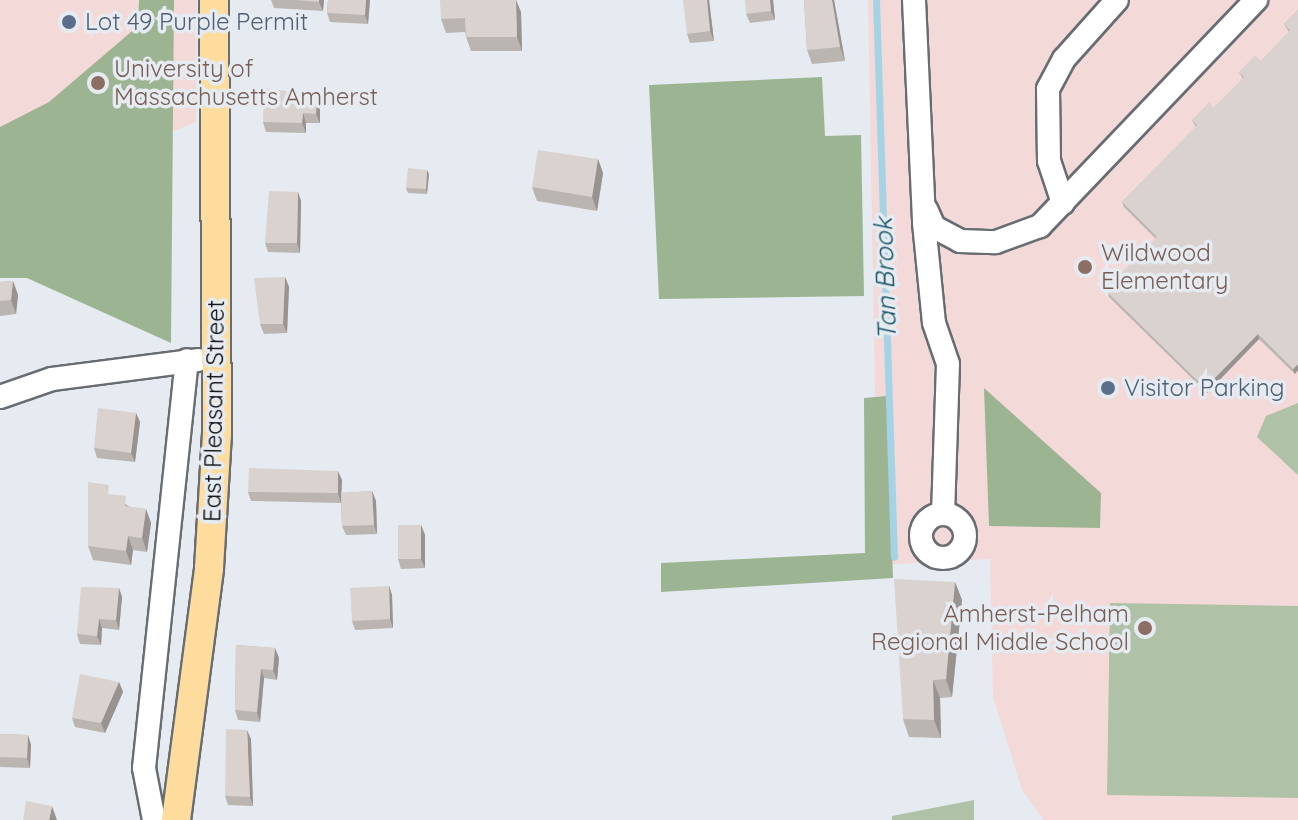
<!DOCTYPE html>
<html>
<head>
<meta charset="utf-8">
<style>
  body { margin:0 }
  #map { position:relative; width:1298px; height:820px; overflow:hidden; background:#e5ebf1; font-family:Quicksand,sans-serif }
  div>[style] { position:absolute }
  .education>* { inset:0; background:#f4d9d9 }
  .green>* { inset:0; background:#afc1a6 }
  .forest>* { inset:0; background:#9db492 }
  .stream>* { height:7px; margin:-3.5px; padding:0 3.5px; transform-origin:3.5px; border-radius:3.5px; background:#a4d3e5 }
  .roads { filter:drop-shadow(2px 0 #676d72) drop-shadow(-2px 0 #676d72) drop-shadow(0 2px #676d72) drop-shadow(0 -2px #676d72) }
  .minor>* { height:22px; margin:-11px; padding:0 11px; transform-origin:11px; border-radius:11px; background:#fff }
  .minor>.ring { margin:-11px; padding:0; box-sizing:content-box; background:none; border:22px solid #fff; border-radius:50% }
  .major>* { height:28px; margin:-14px; padding:0 14px; transform-origin:14px; border-radius:14px; background:#fedc9d }
  .wall>* { inset:0; background:#bbb5b1 }
  .shaded-wall>* { inset:0; background:#989390 }
  .building>* { inset:0; background:#d9d2ce }
  .dots>* { width:22px; height:22px; translate:-50% -50%; box-sizing:border-box; border:4px solid #e5ebf1; border-radius:50% }
  span { translate:-50% -50%; white-space:nowrap; text-align:center; line-height:1.15; -webkit-text-stroke:7px #e5ebf1; paint-order:stroke }
  .service-label { font-size:24px; color:#4e5e75 }
  .left { translate:0 -50%; text-align:left }
  .education-label { font-size:24px; color:#785e54 }
  .right { translate:-100% -50%; text-align:right }
  .street-label { font-size:24px; color:#0f1113 }
  .water-label { font-size:26px; color:#185568; font-style:italic }
</style>
</head>
<body>
<div id="map">
  <div class="education">
    <i style="clip-path:polygon(0 0,197px 0,196px 122px,0 203px)"></i>
    <i style="clip-path:polygon(868px 0,1298px 0,1298px 820px,1044px 820px,1022px 790px,993px 697px,990px 559px,878px 565px)"></i>
  </div>
  <div class="green">
    <i style="clip-path:polygon(1298px 403px,1298px 475px,1257px 437px,1266px 416px)"></i>
    <i style="clip-path:polygon(1110px 603px,1298px 606px,1298px 798px,1107px 795px)"></i>
    <i style="clip-path:polygon(974px 800px,974px 820px,892px 820px,892px 816px)"></i>
  </div>
  <div class="forest">
    <i style="clip-path:polygon(139px 0,174px 0,171px 343px,27px 278px,0 278px,0 127px,49px 102px,138px 26px)"></i>
    <i style="clip-path:polygon(822px 77px,825px 136px,861px 135px,864px 296px,659px 299px,649px 85px)"></i>
    <i style="clip-path:polygon(984px 388px,1101px 493px,1100px 528px,989px 526px)"></i>
    <i style="clip-path:polygon(887px 396px,893px 578px,661px 592px,661px 563px,865px 553px,864px 398px)"></i>
  </div>
  <div class="stream">
    <i style="left:876px;top:0;width:557px;rotate:88.15deg"></i>
  </div>
  <div class="roads">
    <div class="minor">
      <i style="left:914px;top:0;width:223px;rotate:87.4deg"></i>
      <i style="left:924px;top:223px;width:100px;rotate:84.3deg"></i>
      <i style="left:934px;top:323px;width:43px;rotate:71.1deg"></i>
      <i style="left:948px;top:364px;width:150px;rotate:91.9deg"></i>
      <i style="left:1063px;top:203px;width:44px;rotate:-108.4deg"></i>
      <i style="left:1049px;top:161px;width:72px;rotate:-90.8deg"></i>
      <i style="left:1048px;top:89px;width:34px;rotate:-62deg"></i>
      <i style="left:1064px;top:59px;width:79px;rotate:-48.1deg"></i>
      <i style="left:926px;top:209px;width:20px;rotate:66deg"></i>
      <i style="left:934px;top:227px;width:30px;rotate:28deg"></i>
      <i style="left:960px;top:241px;width:36px;rotate:2deg"></i>
      <i style="left:996px;top:242px;width:47px;rotate:-20deg"></i>
      <i style="left:1040px;top:226px;width:313px;rotate:-46.3deg"></i>
      <i style="left:0;top:397px;width:55px;rotate:-19.1deg"></i>
      <i style="left:52px;top:379px;width:147px;rotate:-7.4deg"></i>
      <i class="ring" style="left:921px;top:514px;width:22px;height:22px"></i>
      <i style="left:154px;top:820px;width:53px;rotate:-100.9deg"></i>
      <i style="left:144px;top:768px;width:410px;rotate:-84deg"></i>
    </div>
    <div class="major">
      <i style="left:176px;top:820px;width:254px;rotate:-82.5deg"></i>
      <i style="left:209px;top:568px;width:134px;rotate:-86.6deg"></i>
      <i style="left:217px;top:434px;width:434px;rotate:-90.4deg"></i>
    </div>
  </div>
  <div class="wall">
    <i style="clip-path:polygon(271px 0,324px 0,323px 11px,274px 8px)"></i>
    <i style="clip-path:polygon(328px 0,370px 0,368px 24px,330px 22px,327px 13px)"></i>
    <i style="clip-path:polygon(471px 0,516px 0,521px 12px,522px 51px,471px 51px,466px 37px,465px 32px,446px 33px,441px 19px)"></i>
    <i style="clip-path:polygon(709px 0,714px 41px,690px 43px,687px 34px)"></i>
    <i style="clip-path:polygon(773px 0,775px 20px,750px 23px,746px 14px)"></i>
    <i style="clip-path:polygon(804px 0,834px 0,845px 61px,812px 64px,807px 50px)"></i>
    <i style="clip-path:polygon(1298px 10px,1295px 374px,1259px 339px,1207px 393px,1107px 295px,1105px 290px,1156px 239px,1124px 207px,1122px 202px,1196px 127px,1192px 120px,1214px 108px,1243px 79px,1239px 72px,1261px 61px,1289px 32px,1284px 24px)"></i>
    <i style="clip-path:polygon(317px 95px,320px 105px,320px 123px,306px 123px,306px 133px,266px 132px,263px 122px)"></i>
    <i style="clip-path:polygon(598px 159px,603px 173px,597px 211px,537px 201px,532px 187px)"></i>
    <i style="clip-path:polygon(429px 174px,427px 194px,408px 193px,406px 188px)"></i>
    <i style="clip-path:polygon(298px 192px,301px 201px,300px 253px,268px 252px,265px 243px)"></i>
    <i style="clip-path:polygon(285px 277px,289px 287px,287px 333px,264px 334px,260px 324px)"></i>
    <i style="clip-path:polygon(13px 281px,18px 295px,16px 314px,0 316px,0 282px)"></i>
    <i style="clip-path:polygon(136px 413px,140px 422px,135px 462px,97px 458px,94px 448px)"></i>
    <i style="clip-path:polygon(342px 480px,341px 493px,372px 491px,376px 501px,377px 534px,346px 535px,342px 526px,341px 503px,251px 501px,248px 492px)"></i>
    <i style="clip-path:polygon(113px 495px,130px 507px,146px 509px,151px 523px,147px 552px,133px 550px,131px 565px,93px 560px,88px 546px)"></i>
    <i style="clip-path:polygon(421px 525px,425px 535px,425px 568px,401px 569px,398px 559px)"></i>
    <i style="clip-path:polygon(955px 582px,962px 600px,952px 697px,940px 698px,941px 738px,909px 737px,903px 719px)"></i>
    <i style="clip-path:polygon(389px 586px,392px 595px,393px 628px,355px 630px,352px 621px)"></i>
    <i style="clip-path:polygon(119px 588px,122px 597px,119px 630px,102px 628px,101px 645px,80px 644px,77px 634px)"></i>
    <i style="clip-path:polygon(236px 645px,275px 648px,279px 658px,277px 680px,264px 678px,260px 722px,238px 720px,235px 710px)"></i>
    <i style="clip-path:polygon(119px 682px,123px 692px,105px 733px,75px 727px,72px 718px)"></i>
    <i style="clip-path:polygon(0 734px,28px 735px,31px 745px,30px 768px,0 767px)"></i>
    <i style="clip-path:polygon(251px 739px,253px 806px,228px 805px,225px 796px)"></i>
  </div>
  <div class="shaded-wall">
    <i style="clip-path:polygon(319px 0,324px 0,323px 11px,319px 2px)"></i>
    <i style="clip-path:polygon(366px 0,370px 0,368px 24px,365px 15px)"></i>
    <i style="clip-path:polygon(516px 0,521px 12px,522px 51px,517px 37px)"></i>
    <i style="clip-path:polygon(707px 0,709px 0,714px 41px,710px 31px)"></i>
    <i style="clip-path:polygon(770px 0,773px 0,775px 20px,771px 11px)"></i>
    <i style="clip-path:polygon(832px 0,834px 0,845px 61px,840px 47px)"></i>
    <i style="clip-path:polygon(317px 95px,320px 105px,320px 123px,316px 114px)"></i>
    <i style="clip-path:polygon(303px 113px,306px 123px,306px 133px,302px 123px)"></i>
    <i style="clip-path:polygon(598px 159px,603px 173px,597px 211px,592px 197px)"></i>
    <i style="clip-path:polygon(427px 170px,429px 174px,427px 194px,426px 189px)"></i>
    <i style="clip-path:polygon(298px 192px,301px 201px,300px 253px,297px 243px)"></i>
    <i style="clip-path:polygon(285px 277px,289px 287px,287px 333px,283px 324px)"></i>
    <i style="clip-path:polygon(13px 281px,18px 295px,16px 314px,11px 300px)"></i>
    <i style="clip-path:polygon(1258px 334px,1259px 339px,1207px 393px,1205px 388px)"></i>
    <i style="clip-path:polygon(1298px 364px,1298px 370px,1295px 374px,1293px 369px)"></i>
    <i style="clip-path:polygon(136px 413px,140px 422px,135px 462px,131px 453px)"></i>
    <i style="clip-path:polygon(338px 471px,342px 480px,341px 503px,338px 493px)"></i>
    <i style="clip-path:polygon(372px 491px,376px 501px,377px 534px,374px 525px)"></i>
    <i style="clip-path:polygon(146px 509px,151px 523px,147px 552px,142px 538px)"></i>
    <i style="clip-path:polygon(421px 525px,425px 535px,425px 568px,421px 559px)"></i>
    <i style="clip-path:polygon(128px 536px,133px 550px,131px 565px,126px 551px)"></i>
    <i style="clip-path:polygon(955px 582px,962px 600px,952px 697px,946px 679px)"></i>
    <i style="clip-path:polygon(389px 586px,392px 595px,393px 628px,390px 619px)"></i>
    <i style="clip-path:polygon(119px 588px,122px 597px,119px 630px,116px 620px)"></i>
    <i style="clip-path:polygon(99px 619px,102px 628px,101px 645px,97px 636px)"></i>
    <i style="clip-path:polygon(275px 648px,279px 658px,277px 680px,273px 670px)"></i>
    <i style="clip-path:polygon(261px 669px,264px 678px,260px 722px,257px 712px)"></i>
    <i style="clip-path:polygon(933px 680px,940px 698px,941px 738px,934px 720px)"></i>
    <i style="clip-path:polygon(119px 682px,123px 692px,105px 733px,101px 723px)"></i>
    <i style="clip-path:polygon(247px 730px,251px 739px,253px 806px,250px 797px)"></i>
    <i style="clip-path:polygon(28px 735px,31px 745px,30px 768px,27px 758px)"></i>
    <i style="clip-path:polygon(52px 806px,57px 820px,49px 820px)"></i>
  </div>
  <div class="building">
    <i style="clip-path:polygon(296px 0,319px 0,319px 2px)"></i>
    <i style="clip-path:polygon(328px 0,366px 0,365px 15px,327px 13px)"></i>
    <i style="clip-path:polygon(440px 0,516px 0,517px 37px,466px 37px,465px 18px,441px 19px)"></i>
    <i style="clip-path:polygon(683px 0,707px 0,710px 31px,687px 34px)"></i>
    <i style="clip-path:polygon(745px 0,770px 0,771px 11px,746px 14px)"></i>
    <i style="clip-path:polygon(804px 0,832px 0,840px 47px,807px 50px)"></i>
    <i style="clip-path:polygon(1298px 10px,1298px 364px,1293px 369px,1258px 334px,1205px 388px,1105px 290px,1157px 237px,1122px 202px,1197px 125px,1192px 120px,1209px 102px,1214px 108px,1244px 77px,1239px 72px,1255px 55px,1261px 61px,1290px 30px,1284px 24px)"></i>
    <i style="clip-path:polygon(264px 88px,317px 95px,316px 114px,303px 113px,302px 123px,263px 122px)"></i>
    <i style="clip-path:polygon(538px 150px,598px 159px,592px 197px,532px 187px)"></i>
    <i style="clip-path:polygon(408px 168px,427px 170px,426px 189px,406px 188px)"></i>
    <i style="clip-path:polygon(269px 191px,298px 192px,297px 243px,265px 243px)"></i>
    <i style="clip-path:polygon(285px 277px,283px 324px,260px 324px,254px 278px)"></i>
    <i style="clip-path:polygon(13px 281px,11px 300px,0 301px,0 282px)"></i>
    <i style="clip-path:polygon(98px 408px,136px 413px,131px 453px,94px 448px)"></i>
    <i style="clip-path:polygon(249px 468px,338px 471px,338px 493px,248px 492px)"></i>
    <i style="clip-path:polygon(88px 482px,109px 485px,108px 494px,126px 496px,125px 506px,146px 509px,142px 538px,128px 536px,126px 551px,88px 546px)"></i>
    <i style="clip-path:polygon(372px 491px,374px 525px,342px 526px,341px 493px)"></i>
    <i style="clip-path:polygon(398px 525px,421px 525px,421px 559px,398px 559px)"></i>
    <i style="clip-path:polygon(894px 579px,955px 582px,946px 679px,933px 680px,934px 720px,903px 719px)"></i>
    <i style="clip-path:polygon(389px 586px,390px 619px,352px 621px,350px 588px)"></i>
    <i style="clip-path:polygon(81px 587px,119px 588px,116px 620px,99px 619px,97px 636px,77px 634px)"></i>
    <i style="clip-path:polygon(236px 645px,275px 648px,273px 670px,261px 669px,257px 712px,235px 710px)"></i>
    <i style="clip-path:polygon(80px 674px,119px 682px,101px 723px,72px 718px)"></i>
    <i style="clip-path:polygon(226px 729px,247px 730px,250px 797px,225px 796px)"></i>
    <i style="clip-path:polygon(0 734px,28px 735px,27px 758px,0 757px)"></i>
    <i style="clip-path:polygon(26px 801px,52px 806px,49px 820px,23px 820px)"></i>
  </div>
  <div class="dots">
    <i style="left:69px;top:22px;background:#5c6f8a"></i>
    <i style="left:98px;top:83px;background:#8d6e63"></i>
    <i style="left:1085px;top:267px;background:#8d6e63"></i>
    <i style="left:1108px;top:388px;background:#5c6f8a"></i>
    <i style="left:1145px;top:628px;background:#8d6e63"></i>
  </div>
  <div class="service-label">
    <span class="left" style="left:85px;top:22px">Lot 49 Purple Permit</span>
    <span class="left" style="left:1124px;top:388px">Visitor Parking</span>
  </div>
  <div class="education-label">
    <span class="left" style="left:114px;top:83px">University of<br>Massachusetts Amherst</span>
    <span class="left" style="left:1101px;top:267px">Wildwood<br>Elementary</span>
    <span class="right" style="left:1129px;top:628px">Amherst-Pelham<br>Regional Middle School</span>
  </div>
  <div class="street-label">
    <span style="left:214px;top:411px;rotate:-89deg">East Pleasant Street</span>
  </div>
  <div class="water-label">
    <span style="left:885px;top:279px;rotate:-92deg">Tan Brook</span>
  </div>
</div>
</body>
</html>
